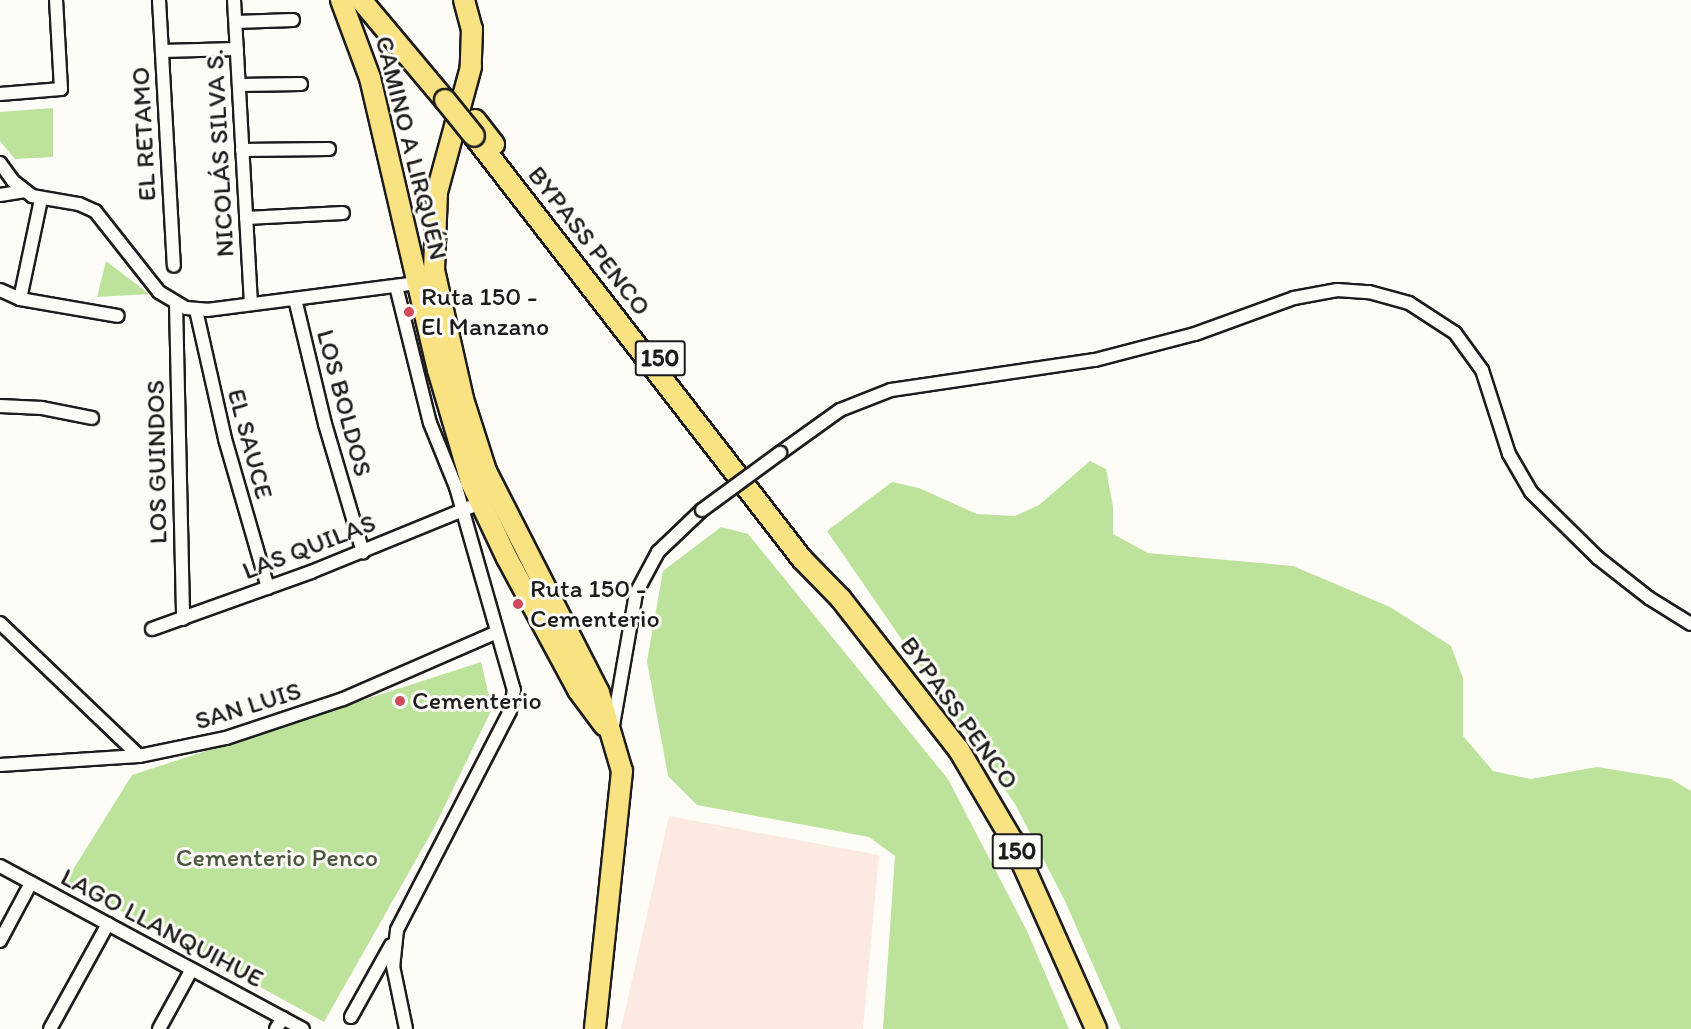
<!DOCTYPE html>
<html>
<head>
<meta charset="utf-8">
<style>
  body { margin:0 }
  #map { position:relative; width:1691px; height:1029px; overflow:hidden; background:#fdfcf7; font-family:Itim,sans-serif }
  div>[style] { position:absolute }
  .built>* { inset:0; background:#fceae2 }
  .green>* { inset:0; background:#bde29c }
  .roads { filter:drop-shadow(2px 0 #1c1c1c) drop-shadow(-2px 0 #1c1c1c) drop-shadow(0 2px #1c1c1c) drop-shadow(0 -2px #1c1c1c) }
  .minor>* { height:12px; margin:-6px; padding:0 6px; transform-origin:6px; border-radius:6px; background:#fdfcf7 }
  .primary>* { height:20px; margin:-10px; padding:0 10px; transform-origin:10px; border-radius:10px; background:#f8e281 }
  .bridges { filter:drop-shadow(2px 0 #1c1c1c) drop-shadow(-2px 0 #1c1c1c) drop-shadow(0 2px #1c1c1c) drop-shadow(0 -2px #1c1c1c) }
  .minor-bridge>* { height:12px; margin:-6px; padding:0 6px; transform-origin:6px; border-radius:6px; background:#fdfcf7 }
  .primary-bridge>* { height:20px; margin:-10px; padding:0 10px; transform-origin:10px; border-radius:10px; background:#f8e281 }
  .dots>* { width:16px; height:16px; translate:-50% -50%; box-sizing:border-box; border:3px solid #fdfcf7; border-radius:50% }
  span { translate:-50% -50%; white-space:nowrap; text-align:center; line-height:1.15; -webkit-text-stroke:6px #fdfcf7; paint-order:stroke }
  .shield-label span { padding:2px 4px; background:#fdfcf7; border:2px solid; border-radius:4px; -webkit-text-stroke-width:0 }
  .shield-label { font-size:24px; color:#1c1c1c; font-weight:700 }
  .street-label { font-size:26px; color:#1c1c1c }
  .poi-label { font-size:26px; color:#1c1c1c }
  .left { translate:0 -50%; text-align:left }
  .park-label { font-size:26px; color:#4c5742 }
</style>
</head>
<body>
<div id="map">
  <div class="built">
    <i style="clip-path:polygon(669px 816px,879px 855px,863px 1029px,621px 1029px)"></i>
  </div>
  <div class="green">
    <i style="clip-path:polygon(53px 108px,53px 157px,15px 159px,0 141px,0 112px)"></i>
    <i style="clip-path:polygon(106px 261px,149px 294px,97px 297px)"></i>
    <i style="clip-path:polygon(1090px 461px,1106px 469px,1113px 507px,1113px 534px,1148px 553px,1293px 566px,1390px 607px,1451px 646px,1463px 678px,1463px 736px,1493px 771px,1531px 779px,1597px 767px,1671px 779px,1691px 791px,1691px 1029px,1121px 1029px,1065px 901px,1015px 804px,827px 531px,892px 482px,919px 488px,977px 514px,1015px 516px,1039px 505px)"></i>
    <i style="clip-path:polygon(721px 527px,748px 534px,948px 779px,1027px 931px,1069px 1029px,883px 1029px,895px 856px,869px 837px,697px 805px,668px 776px,647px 661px,663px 571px)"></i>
    <i style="clip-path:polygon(481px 662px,492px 709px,434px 828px,324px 1022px,66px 881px,132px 775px)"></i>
  </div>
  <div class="roads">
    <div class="minor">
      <i style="left:159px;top:0;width:266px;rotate:86.8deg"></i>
      <i style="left:234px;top:0;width:304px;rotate:86.8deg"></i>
      <i style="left:236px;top:22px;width:57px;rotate:-2deg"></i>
      <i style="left:162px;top:51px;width:75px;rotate:-1.5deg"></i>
      <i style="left:239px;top:85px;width:62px;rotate:-0.9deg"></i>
      <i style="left:0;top:94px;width:61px;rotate:-4.7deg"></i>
      <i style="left:61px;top:89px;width:89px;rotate:-93.2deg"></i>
      <i style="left:242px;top:150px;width:87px;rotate:-0.7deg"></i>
      <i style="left:0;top:163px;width:22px;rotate:54deg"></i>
      <i style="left:13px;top:181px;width:24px;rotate:38deg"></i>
      <i style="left:32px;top:196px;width:48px;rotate:9.7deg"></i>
      <i style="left:79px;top:204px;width:17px;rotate:24deg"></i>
      <i style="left:95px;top:211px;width:103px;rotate:51.7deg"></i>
      <i style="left:159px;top:292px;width:31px;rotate:31deg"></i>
      <i style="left:186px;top:308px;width:21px;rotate:5deg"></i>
      <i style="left:207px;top:310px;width:212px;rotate:-7.3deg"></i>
      <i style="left:0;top:195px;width:24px;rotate:-9deg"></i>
      <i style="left:246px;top:218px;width:97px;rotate:-3deg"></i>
      <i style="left:396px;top:286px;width:141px;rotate:76.1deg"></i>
      <i style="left:430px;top:423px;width:69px;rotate:67.9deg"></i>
      <i style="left:456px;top:487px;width:211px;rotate:74.1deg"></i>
      <i style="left:514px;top:690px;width:21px;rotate:101deg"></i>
      <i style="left:510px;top:711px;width:246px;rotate:117.3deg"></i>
      <i style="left:397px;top:930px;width:36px;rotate:96deg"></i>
      <i style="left:393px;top:966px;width:64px;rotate:78.3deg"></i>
      <i style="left:0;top:290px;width:22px;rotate:24deg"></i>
      <i style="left:20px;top:299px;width:99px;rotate:9.8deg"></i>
      <i style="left:20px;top:299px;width:102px;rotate:-78.1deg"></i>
      <i style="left:295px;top:299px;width:129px;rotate:76.5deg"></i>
      <i style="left:325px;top:424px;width:134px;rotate:73.5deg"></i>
      <i style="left:176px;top:304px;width:315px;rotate:88.7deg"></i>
      <i style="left:196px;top:310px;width:132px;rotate:77.3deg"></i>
      <i style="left:225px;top:439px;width:155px;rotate:73.9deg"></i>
      <i style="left:0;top:406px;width:42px;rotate:2.7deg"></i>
      <i style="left:42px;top:408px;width:51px;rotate:11.3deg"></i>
      <i style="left:780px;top:453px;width:74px;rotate:-35.6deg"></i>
      <i style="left:840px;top:410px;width:55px;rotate:-21.4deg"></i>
      <i style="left:891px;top:390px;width:206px;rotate:-8.4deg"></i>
      <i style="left:1095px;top:360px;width:103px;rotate:-14.6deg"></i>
      <i style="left:1195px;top:334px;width:105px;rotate:-20deg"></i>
      <i style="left:1294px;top:298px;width:44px;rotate:-10.5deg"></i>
      <i style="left:1337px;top:290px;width:32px;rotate:4deg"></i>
      <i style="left:1369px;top:292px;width:41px;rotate:15.4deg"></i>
      <i style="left:1409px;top:303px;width:55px;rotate:33.1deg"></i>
      <i style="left:1455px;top:333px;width:46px;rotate:53.9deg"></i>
      <i style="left:1482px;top:370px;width:88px;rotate:72.2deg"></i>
      <i style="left:1509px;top:454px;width:44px;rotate:59.9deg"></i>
      <i style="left:1531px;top:492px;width:94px;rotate:44.6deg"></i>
      <i style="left:1598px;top:558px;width:65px;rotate:38.1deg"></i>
      <i style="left:1649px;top:598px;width:49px;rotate:31.8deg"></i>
      <i style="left:0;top:623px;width:192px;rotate:43.7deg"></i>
      <i style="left:152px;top:629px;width:169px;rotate:-19.7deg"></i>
      <i style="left:311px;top:572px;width:183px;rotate:-22.2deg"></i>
      <i style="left:612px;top:731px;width:140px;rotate:-80.1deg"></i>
      <i style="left:636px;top:593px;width:47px;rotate:-61.8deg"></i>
      <i style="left:658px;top:552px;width:61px;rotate:-43.7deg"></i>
      <i style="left:0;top:765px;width:139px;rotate:-3.7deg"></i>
      <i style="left:139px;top:756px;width:89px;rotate:-11.7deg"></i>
      <i style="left:226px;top:738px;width:123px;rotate:-18.4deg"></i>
      <i style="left:343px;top:699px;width:166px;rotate:-23.5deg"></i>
      <i style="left:0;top:866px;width:344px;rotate:28.3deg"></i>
      <i style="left:0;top:941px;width:66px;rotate:-61.9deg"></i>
      <i style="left:351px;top:1017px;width:82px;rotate:-60.9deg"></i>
      <i style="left:50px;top:1029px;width:120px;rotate:-61.1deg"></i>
      <i style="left:159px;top:1029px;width:68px;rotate:-61.2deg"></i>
      <i style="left:276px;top:1029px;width:13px;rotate:-58deg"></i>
    </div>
    <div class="primary">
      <i style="left:341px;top:0;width:83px;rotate:69.6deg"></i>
      <i style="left:370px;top:78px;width:300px;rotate:76.9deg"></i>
      <i style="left:438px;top:370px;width:117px;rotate:73.6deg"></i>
      <i style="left:471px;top:482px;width:84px;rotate:64.7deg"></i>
      <i style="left:507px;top:558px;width:150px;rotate:61.7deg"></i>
      <i style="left:578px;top:690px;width:44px;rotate:53.4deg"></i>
      <i style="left:361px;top:0;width:131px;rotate:50deg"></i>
      <i style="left:464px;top:0;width:30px;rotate:75deg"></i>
      <i style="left:472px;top:29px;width:38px;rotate:92deg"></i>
      <i style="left:471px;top:67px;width:130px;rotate:105.2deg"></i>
      <i style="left:437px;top:192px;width:78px;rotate:92.2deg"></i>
      <i style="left:434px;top:270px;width:132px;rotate:77.3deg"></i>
      <i style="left:463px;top:399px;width:76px;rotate:72.3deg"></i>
      <i style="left:486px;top:471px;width:249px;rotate:63deg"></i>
      <i style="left:599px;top:693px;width:81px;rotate:73.6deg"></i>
      <i style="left:622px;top:771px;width:259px;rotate:96deg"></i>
      <i style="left:475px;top:120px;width:31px;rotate:52deg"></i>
      <i style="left:474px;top:136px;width:535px;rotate:52.21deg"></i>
      <i style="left:802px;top:559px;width:56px;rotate:45.7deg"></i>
      <i style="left:841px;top:599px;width:192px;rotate:52deg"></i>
      <i style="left:959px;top:750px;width:104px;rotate:59.5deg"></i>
      <i style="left:1012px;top:840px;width:207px;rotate:66deg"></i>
    </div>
  </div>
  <div class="bridges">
    <div class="minor-bridge">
      <i style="left:702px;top:510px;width:97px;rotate:-36.2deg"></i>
    </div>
    <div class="primary-bridge">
      <i style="left:445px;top:100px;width:46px;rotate:51.1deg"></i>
    </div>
  </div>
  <div class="dots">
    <i style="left:409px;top:312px;background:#d1495b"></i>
    <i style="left:518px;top:604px;background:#d1495b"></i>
    <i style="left:400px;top:701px;background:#d1495b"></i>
  </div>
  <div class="shield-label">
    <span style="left:660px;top:358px">150</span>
    <span style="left:1017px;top:851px">150</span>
  </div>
  <div class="street-label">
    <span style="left:144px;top:134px;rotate:-93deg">EL RETAMO</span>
    <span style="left:411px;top:148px;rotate:76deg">CAMINO A LIRQUÉN</span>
    <span style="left:220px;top:153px;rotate:-93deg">NICOLÁS SILVA S.</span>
    <span style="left:589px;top:241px;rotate:52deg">BYPASS PENCO</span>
    <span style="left:344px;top:403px;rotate:75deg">LOS BOLDOS</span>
    <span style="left:250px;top:444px;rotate:75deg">EL SAUCE</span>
    <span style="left:157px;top:462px;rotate:-91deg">LOS GUINDOS</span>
    <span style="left:309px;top:547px;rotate:-21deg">LAS QUILAS</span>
    <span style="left:248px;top:706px;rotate:-17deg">SAN LUIS</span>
    <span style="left:959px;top:713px;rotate:54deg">BYPASS PENCO</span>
    <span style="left:162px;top:928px;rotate:28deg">LAGO LLANQUIHUE</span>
  </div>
  <div class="poi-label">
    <span class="left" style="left:421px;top:312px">Ruta 150 -<br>El Manzano</span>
    <span class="left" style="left:530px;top:604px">Ruta 150 -<br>Cementerio</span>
    <span class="left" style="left:412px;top:701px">Cementerio</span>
  </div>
  <div class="park-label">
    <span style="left:277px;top:858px">Cementerio Penco</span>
  </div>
</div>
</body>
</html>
